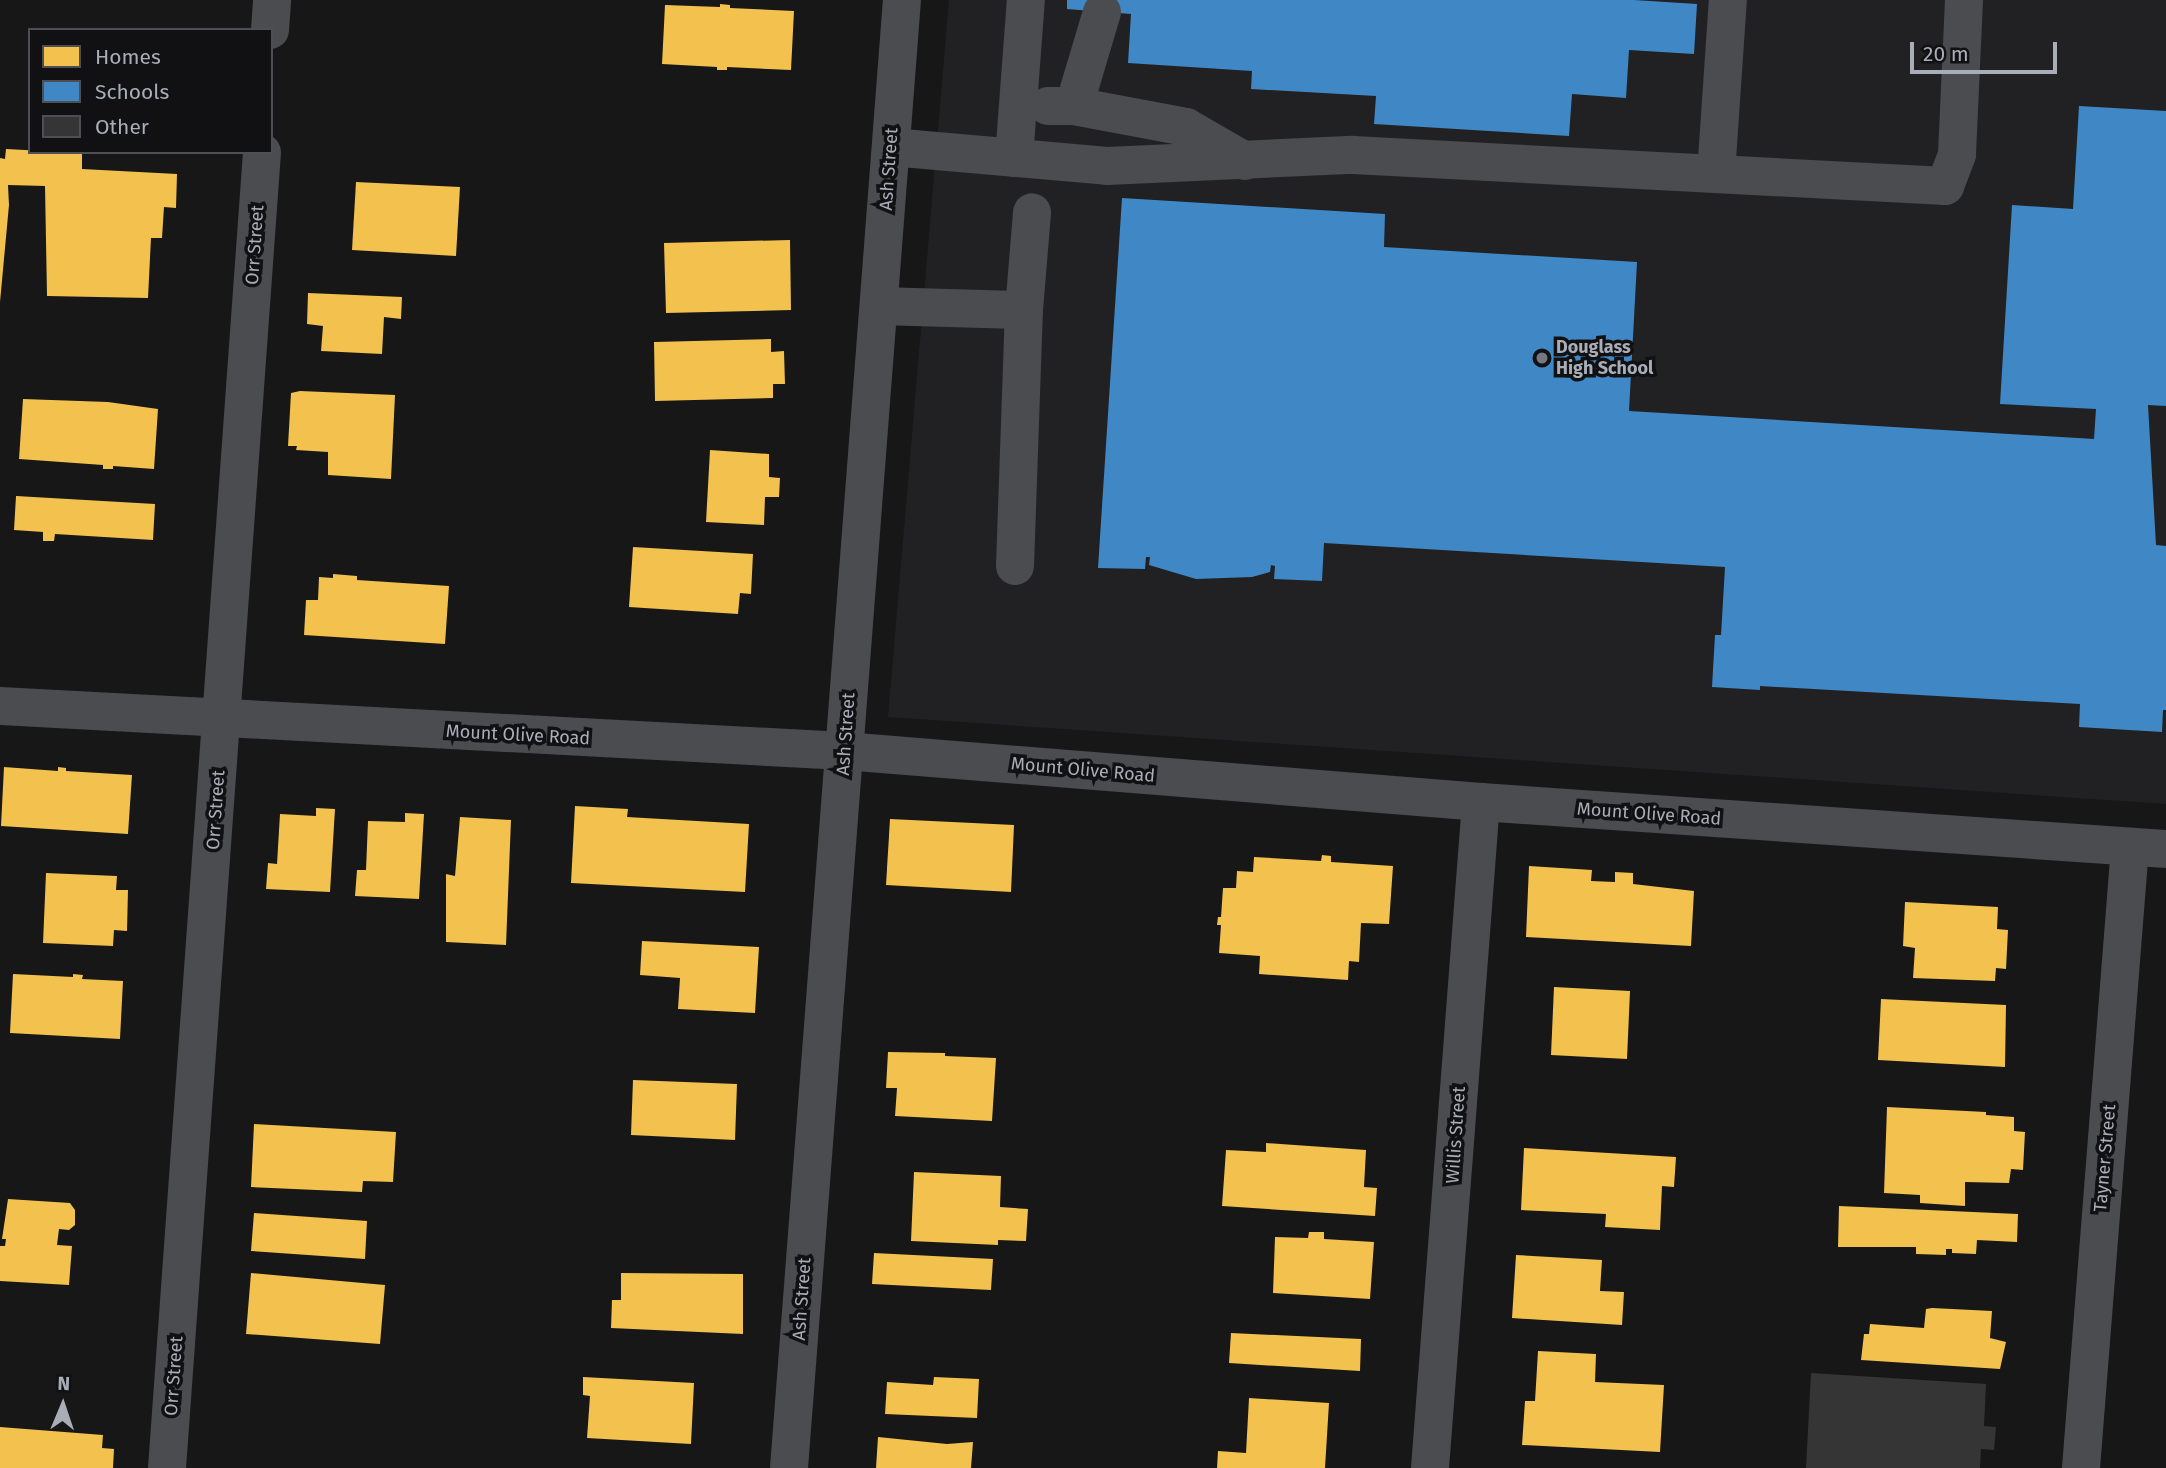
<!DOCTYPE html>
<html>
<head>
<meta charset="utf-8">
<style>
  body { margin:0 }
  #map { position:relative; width:2166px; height:1468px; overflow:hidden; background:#171717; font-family:"Fira Sans",sans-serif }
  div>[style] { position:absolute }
  .built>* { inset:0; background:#212123 }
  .homes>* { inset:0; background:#f2c14e }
  .schools>* { inset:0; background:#3f88c5 }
  .building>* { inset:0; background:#353536 }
  .minor>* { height:38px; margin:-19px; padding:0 19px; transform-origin:19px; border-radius:19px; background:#4b4c50 }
  .dots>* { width:19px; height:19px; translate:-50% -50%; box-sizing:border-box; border:4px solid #111113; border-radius:50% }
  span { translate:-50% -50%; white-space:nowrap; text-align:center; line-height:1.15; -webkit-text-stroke:7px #111113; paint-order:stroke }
  .street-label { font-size:18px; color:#a8adb8 }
  .poi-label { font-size:18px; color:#a8adb8; font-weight:700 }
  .left { translate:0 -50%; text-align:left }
  .legend { position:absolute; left:28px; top:28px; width:245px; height:126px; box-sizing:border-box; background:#111113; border:2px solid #4d4f55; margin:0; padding:9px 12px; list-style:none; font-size:21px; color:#a8adb8 }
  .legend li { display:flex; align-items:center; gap:14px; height:35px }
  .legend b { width:35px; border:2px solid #4d4f55 }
  .north { position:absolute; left:28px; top:1370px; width:70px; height:70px; -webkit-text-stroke:5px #111113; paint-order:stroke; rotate:2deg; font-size:19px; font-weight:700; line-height:28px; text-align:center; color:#a8adb8 }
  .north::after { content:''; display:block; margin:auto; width:24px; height:32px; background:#a8adb8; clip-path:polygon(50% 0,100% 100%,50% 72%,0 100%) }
  .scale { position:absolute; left:1910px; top:42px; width:147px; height:32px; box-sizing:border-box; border:4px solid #a8adb8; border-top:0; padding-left:9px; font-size:21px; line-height:24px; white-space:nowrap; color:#a8adb8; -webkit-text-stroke:5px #111113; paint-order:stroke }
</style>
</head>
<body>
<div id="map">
  <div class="built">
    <i style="clip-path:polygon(949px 0,2166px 0,2166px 804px,888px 717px)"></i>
  </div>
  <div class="homes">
    <i style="clip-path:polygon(720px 4px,730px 5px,730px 8px,794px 11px,791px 70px,727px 67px,727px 70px,717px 70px,717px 67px,662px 64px,665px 5px,720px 7px)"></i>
    <i style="clip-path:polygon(6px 149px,82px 153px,82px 169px,177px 174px,176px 208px,164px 207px,162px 238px,151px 238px,148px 298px,47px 296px,45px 186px,8px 185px,9px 205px,0 302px,0 158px,5px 159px)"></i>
    <i style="clip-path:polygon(356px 182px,460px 187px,456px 256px,352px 250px)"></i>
    <i style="clip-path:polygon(790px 240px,791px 310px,666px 313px,664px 243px)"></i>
    <i style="clip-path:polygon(308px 293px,402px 297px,401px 319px,384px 317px,382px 354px,321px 351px,323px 326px,307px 324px)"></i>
    <i style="clip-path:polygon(771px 339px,771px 352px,784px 351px,785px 384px,773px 384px,773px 398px,655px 401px,654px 342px)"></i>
    <i style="clip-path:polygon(300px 391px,395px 395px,391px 479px,328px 475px,328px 452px,296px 450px,297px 446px,288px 446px,291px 393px)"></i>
    <i style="clip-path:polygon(23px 399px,108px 402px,158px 409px,154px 469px,113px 466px,113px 469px,103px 469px,103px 465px,19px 459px)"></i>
    <i style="clip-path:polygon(710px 450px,769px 454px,769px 477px,780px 478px,779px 497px,765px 497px,764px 525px,706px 522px)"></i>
    <i style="clip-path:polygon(16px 496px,155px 504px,153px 540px,55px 534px,54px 541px,43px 541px,43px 532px,14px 530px)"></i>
    <i style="clip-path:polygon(633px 547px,753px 554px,751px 594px,740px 593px,738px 614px,629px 607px)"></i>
    <i style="clip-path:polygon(333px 574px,357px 576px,357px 580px,449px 586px,445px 644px,304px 635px,306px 600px,318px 600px,319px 577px,333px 578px)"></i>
    <i style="clip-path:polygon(4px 767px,58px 771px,58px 767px,66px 768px,66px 771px,132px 775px,128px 834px,1px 826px)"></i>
    <i style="clip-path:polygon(575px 806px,628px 809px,627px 817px,749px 824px,745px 892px,571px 883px)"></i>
    <i style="clip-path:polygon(316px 808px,335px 809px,330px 892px,266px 889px,268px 863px,277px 864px,280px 814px,316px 816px)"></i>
    <i style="clip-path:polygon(405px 813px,424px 814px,419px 899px,355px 896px,357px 870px,366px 870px,368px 821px,405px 822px)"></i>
    <i style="clip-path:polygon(460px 817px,511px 820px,506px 945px,446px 942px,446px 874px,455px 876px)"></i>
    <i style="clip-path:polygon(890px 819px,1014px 825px,1011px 892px,886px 885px)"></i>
    <i style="clip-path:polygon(1322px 855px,1331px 856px,1331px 862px,1393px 866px,1389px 924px,1361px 923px,1359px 962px,1349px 961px,1348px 980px,1259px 974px,1260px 956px,1219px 953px,1221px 925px,1217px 925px,1218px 917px,1221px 917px,1223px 888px,1236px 888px,1237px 871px,1253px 872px,1254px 857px,1321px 861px)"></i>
    <i style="clip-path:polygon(1529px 866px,1592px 870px,1591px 881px,1615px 882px,1615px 872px,1633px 873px,1633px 884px,1694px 891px,1691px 946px,1526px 937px)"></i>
    <i style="clip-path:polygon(46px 873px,117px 876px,116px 890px,128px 890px,127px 931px,114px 930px,113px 946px,43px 943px)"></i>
    <i style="clip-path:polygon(1905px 902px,1998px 907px,1997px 929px,2008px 930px,2006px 969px,1996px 968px,1995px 981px,1913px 978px,1915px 948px,1903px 946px)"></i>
    <i style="clip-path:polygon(642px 941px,759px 947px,755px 1013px,678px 1009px,680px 978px,640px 975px)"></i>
    <i style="clip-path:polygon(13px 974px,73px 977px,73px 974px,83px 975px,82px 979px,123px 981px,120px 1039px,10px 1033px)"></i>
    <i style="clip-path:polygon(1554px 987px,1630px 991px,1627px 1059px,1551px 1055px)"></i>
    <i style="clip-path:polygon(1881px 999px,2006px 1005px,2005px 1067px,1878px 1060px)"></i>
    <i style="clip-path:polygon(888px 1052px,945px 1053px,945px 1056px,996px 1058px,992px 1121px,895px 1116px,897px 1088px,886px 1088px)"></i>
    <i style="clip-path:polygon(633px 1080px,737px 1084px,735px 1140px,631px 1135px)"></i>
    <i style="clip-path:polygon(1887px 1107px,1986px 1112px,1986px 1115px,2014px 1117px,2014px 1131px,2025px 1132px,2023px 1170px,2011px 1169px,2009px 1183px,1965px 1182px,1965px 1206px,1920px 1203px,1920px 1195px,1884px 1193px)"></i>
    <i style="clip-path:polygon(254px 1124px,396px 1132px,393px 1182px,363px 1181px,362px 1192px,251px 1187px)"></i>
    <i style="clip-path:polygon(1266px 1143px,1366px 1150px,1364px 1187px,1377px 1188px,1375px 1216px,1222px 1206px,1226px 1150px,1266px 1152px)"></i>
    <i style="clip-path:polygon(1524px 1148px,1676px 1157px,1674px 1187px,1662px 1186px,1660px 1230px,1605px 1227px,1606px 1214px,1521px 1210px)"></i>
    <i style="clip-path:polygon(914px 1172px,1001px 1176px,1000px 1207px,1028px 1209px,1026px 1241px,998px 1240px,998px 1245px,911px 1241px)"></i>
    <i style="clip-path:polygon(8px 1199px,70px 1203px,75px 1210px,75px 1225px,69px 1230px,59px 1229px,57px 1245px,72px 1246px,69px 1285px,0 1281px,0 1246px,5px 1246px,6px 1239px,2px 1239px)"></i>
    <i style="clip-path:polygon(1839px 1206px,2018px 1214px,2017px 1242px,1977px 1240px,1976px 1254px,1952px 1253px,1952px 1249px,1946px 1249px,1946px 1255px,1916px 1254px,1916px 1247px,1838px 1247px)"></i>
    <i style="clip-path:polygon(254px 1213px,367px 1221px,365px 1259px,251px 1251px)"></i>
    <i style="clip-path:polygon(1309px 1232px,1324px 1232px,1324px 1239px,1374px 1242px,1370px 1299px,1273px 1293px,1275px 1237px,1308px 1238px)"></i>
    <i style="clip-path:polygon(874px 1253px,993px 1259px,991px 1290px,872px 1284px)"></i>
    <i style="clip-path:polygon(1516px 1255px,1602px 1260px,1600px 1291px,1624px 1292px,1622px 1325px,1512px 1318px)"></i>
    <i style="clip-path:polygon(251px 1273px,385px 1285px,380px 1344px,246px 1334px)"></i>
    <i style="clip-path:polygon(621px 1273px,743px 1274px,743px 1334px,611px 1328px,612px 1300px,621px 1300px)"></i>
    <i style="clip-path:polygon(1932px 1308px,1992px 1311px,1990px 1338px,2006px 1342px,2000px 1369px,1861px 1360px,1864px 1334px,1869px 1334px,1870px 1324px,1924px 1328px,1926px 1309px)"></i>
    <i style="clip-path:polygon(1231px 1333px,1361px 1339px,1360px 1371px,1229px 1363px)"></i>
    <i style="clip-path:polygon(1538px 1351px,1596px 1354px,1595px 1382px,1664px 1385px,1660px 1452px,1522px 1445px,1525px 1401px,1535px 1401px)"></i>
    <i style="clip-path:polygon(583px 1377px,694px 1383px,691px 1444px,587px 1438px,590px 1396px,583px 1395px)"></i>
    <i style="clip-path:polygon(934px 1377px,979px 1379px,977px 1418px,885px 1414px,887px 1382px,933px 1385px)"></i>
    <i style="clip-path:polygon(1249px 1398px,1329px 1403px,1325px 1468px,1217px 1468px,1218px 1451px,1246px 1453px)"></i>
    <i style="clip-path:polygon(0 1427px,103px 1435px,102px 1448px,114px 1449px,113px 1468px,0 1468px)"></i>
    <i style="clip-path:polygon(878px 1437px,947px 1444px,973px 1442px,971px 1468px,876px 1468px)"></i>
  </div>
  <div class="schools">
    <i style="clip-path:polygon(1067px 0,1634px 0,1697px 4px,1694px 54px,1629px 50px,1626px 98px,1572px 94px,1569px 136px,1374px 124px,1376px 96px,1251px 89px,1252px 71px,1128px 63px,1131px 14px,1067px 9px)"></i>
    <i style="clip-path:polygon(2079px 106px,2166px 111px,2166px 406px,2148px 405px,2156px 545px,2166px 546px,2166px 710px,2163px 710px,2162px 732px,2079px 727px,2080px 704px,1760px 686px,1760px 690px,1712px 687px,1715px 635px,1721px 635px,1725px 567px,1324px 543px,1322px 581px,1274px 579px,1275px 566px,1271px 565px,1270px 572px,1252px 577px,1196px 579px,1149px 565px,1150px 557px,1146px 557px,1145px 569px,1098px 568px,1122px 198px,1385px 214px,1384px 247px,1637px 262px,1629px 411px,2094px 439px,2096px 409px,2000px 404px,2012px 205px,2073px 209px)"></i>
  </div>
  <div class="building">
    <i style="clip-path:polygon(1811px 1373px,1986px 1384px,1984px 1426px,1996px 1427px,1994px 1450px,1981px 1449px,1980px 1468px,1806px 1468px)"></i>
  </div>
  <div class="minor">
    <i style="left:270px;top:30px;width:30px;rotate:-86deg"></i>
    <i style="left:1048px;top:106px;width:26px"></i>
    <i style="left:1074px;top:106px;width:98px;rotate:-73.4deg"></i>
    <i style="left:1074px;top:106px;width:114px;rotate:10.6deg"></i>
    <i style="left:1186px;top:127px;width:68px;rotate:30deg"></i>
    <i style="left:891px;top:147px;width:217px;rotate:5deg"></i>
    <i style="left:1107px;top:166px;width:246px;rotate:-2.6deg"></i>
    <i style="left:1353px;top:155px;width:593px;rotate:3deg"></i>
    <i style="left:1945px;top:186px;width:34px;rotate:-69deg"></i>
    <i style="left:1957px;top:154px;width:154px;rotate:-87.4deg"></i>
    <i style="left:1014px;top:158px;width:158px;rotate:-85.7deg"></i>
    <i style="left:1716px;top:174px;width:174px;rotate:-86.1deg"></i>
    <i style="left:879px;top:306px;width:145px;rotate:1.6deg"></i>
    <i style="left:1024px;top:310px;width:98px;rotate:-85.3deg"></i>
    <i style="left:1015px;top:566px;width:256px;rotate:-88deg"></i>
    <i style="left:0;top:706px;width:845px;rotate:3.05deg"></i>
    <i style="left:844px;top:751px;width:639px;rotate:4.58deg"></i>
    <i style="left:1481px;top:802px;width:687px;rotate:3.93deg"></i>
    <i style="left:167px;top:1468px;width:1319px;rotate:-85.87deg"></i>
    <i style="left:789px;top:1468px;width:1472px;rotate:-85.6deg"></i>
    <i style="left:1430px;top:1468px;width:668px;rotate:-85.62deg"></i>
    <i style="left:2081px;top:1468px;width:623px;rotate:-85.49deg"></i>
  </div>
  <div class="dots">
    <i style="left:1542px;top:358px;background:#757880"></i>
  </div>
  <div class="street-label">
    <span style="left:889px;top:169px;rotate:-86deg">Ash Street</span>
    <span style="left:255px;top:245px;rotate:-86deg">Orr Street</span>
    <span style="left:846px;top:734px;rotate:-86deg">Ash Street</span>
    <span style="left:518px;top:735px;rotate:3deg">Mount Olive Road</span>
    <span style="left:1083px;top:770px;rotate:5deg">Mount Olive Road</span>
    <span style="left:216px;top:810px;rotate:-86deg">Orr Street</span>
    <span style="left:1649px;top:814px;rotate:4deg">Mount Olive Road</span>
    <span style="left:1456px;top:1135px;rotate:-86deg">Willis Street</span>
    <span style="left:2105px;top:1158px;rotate:-85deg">Tayner Street</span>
    <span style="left:802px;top:1299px;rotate:-86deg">Ash Street</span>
    <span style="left:174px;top:1376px;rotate:-86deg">Orr Street</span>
  </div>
  <div class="poi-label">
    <span class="left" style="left:1556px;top:358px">Douglass<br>High School</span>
  </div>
  <ul class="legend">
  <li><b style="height:19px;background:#f2c14e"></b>Homes</li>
  <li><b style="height:19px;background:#3f88c5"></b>Schools</li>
  <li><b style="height:19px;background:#353536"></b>Other</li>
  </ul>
  <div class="north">N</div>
  <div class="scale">20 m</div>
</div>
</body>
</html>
